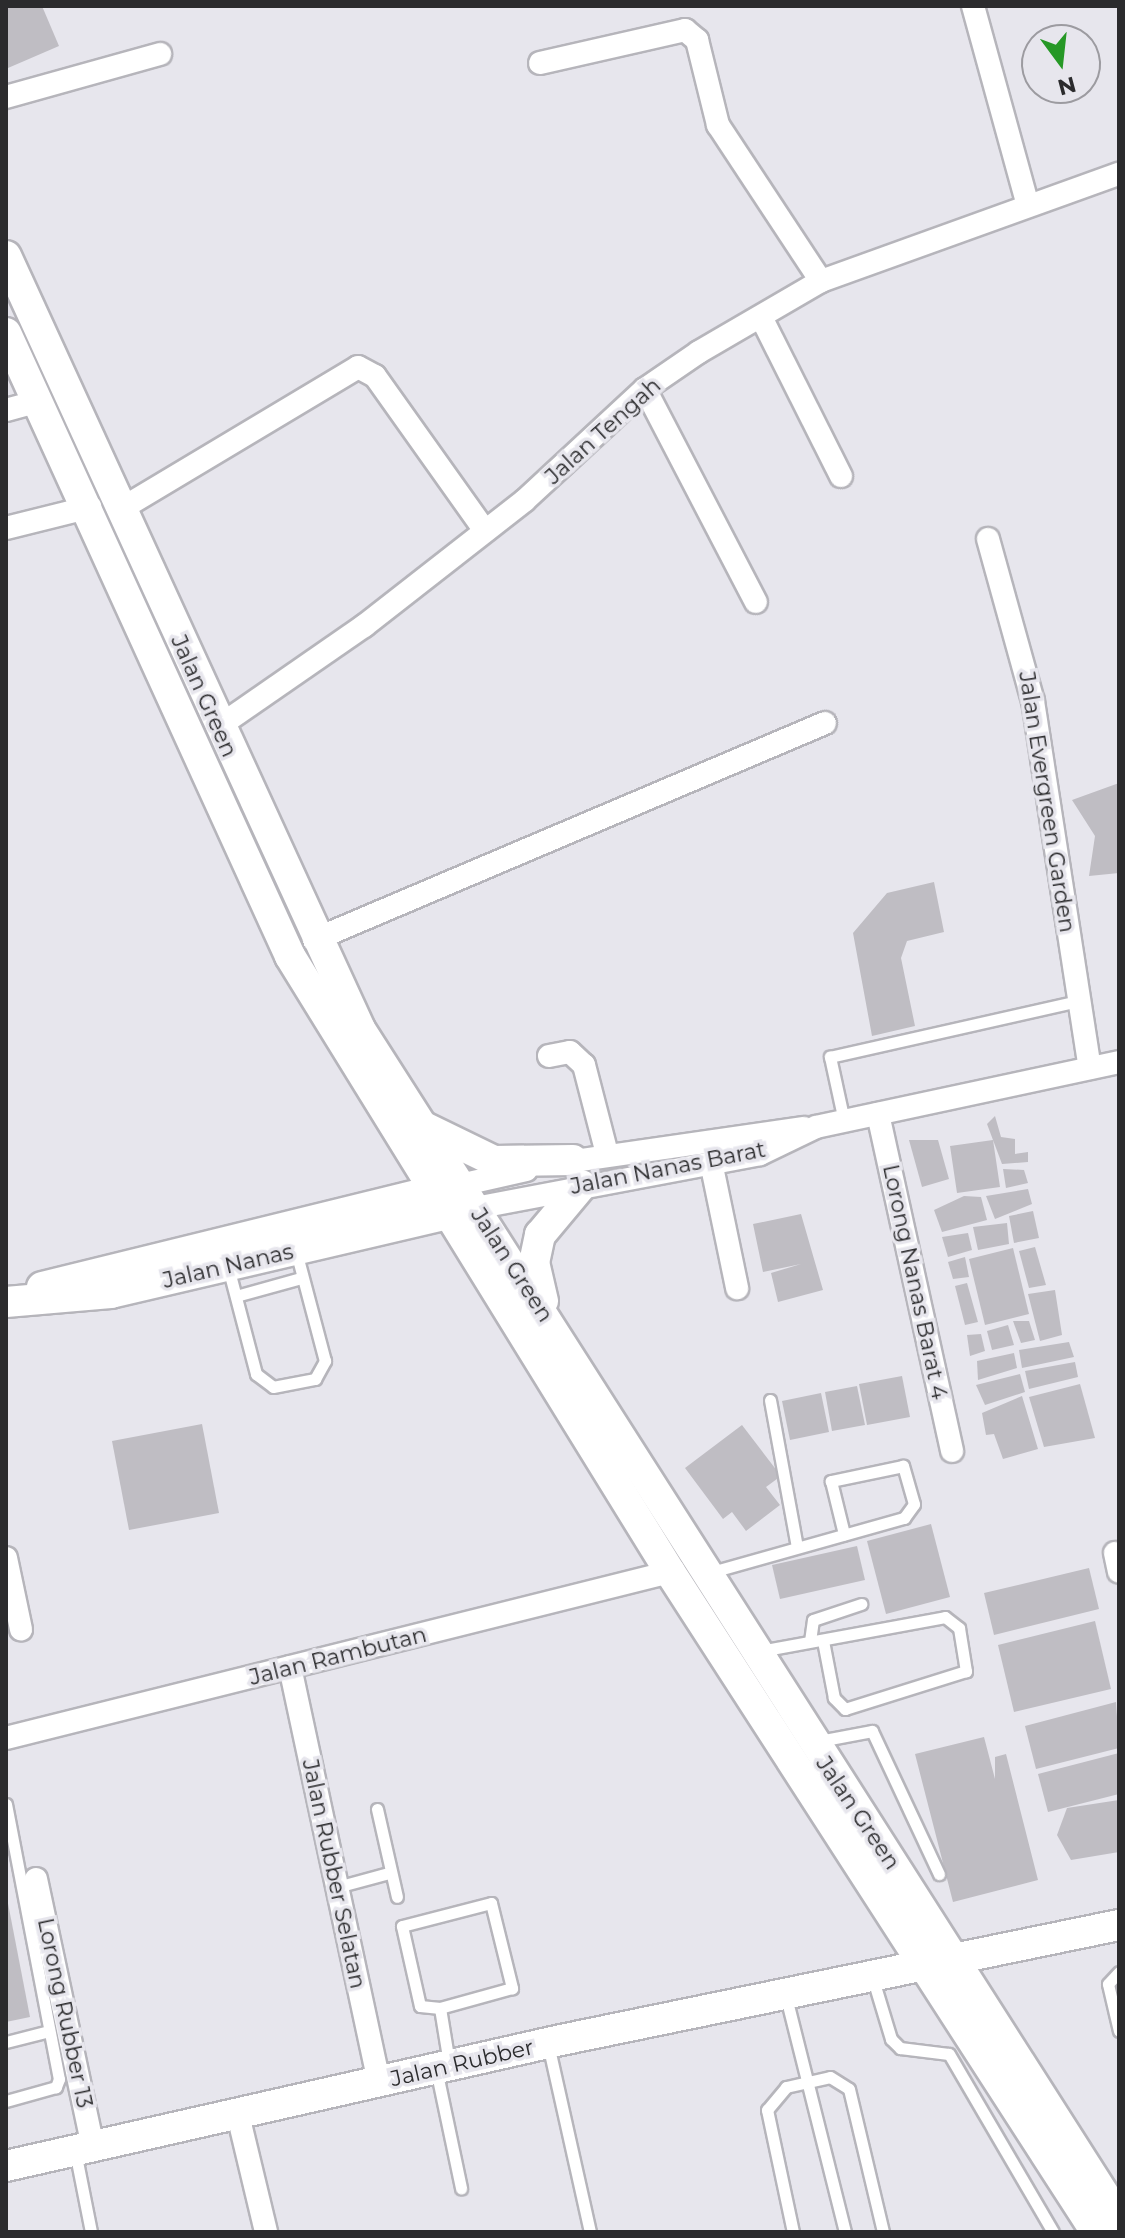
<!DOCTYPE html>
<html>
<head>
<meta charset="utf-8">
<style>
  body { margin:0 }
  #map { position:relative; width:1125px; height:2238px; overflow:hidden; background:#e7e6ed; font-family:Montserrat,sans-serif }
  div>[style] { position:absolute }
  .building>* { inset:0; background:#bfbdc3 }
  .roads { filter:drop-shadow(2px 0 #b6b5bb) drop-shadow(-2px 0 #b6b5bb) drop-shadow(0 2px #b6b5bb) drop-shadow(0 -2px #b6b5bb) }
  .lane>* { height:11px; margin:-5.5px; padding:0 5.5px; transform-origin:5.5px; border-radius:5.5px; background:#fff }
  .street>* { height:22px; margin:-11px; padding:0 11px; transform-origin:11px; border-radius:11px; background:#fff }
  .secondary>* { height:30px; margin:-15px; padding:0 15px; transform-origin:15px; border-radius:15px; background:#fff }
  span { translate:-50% -50%; white-space:nowrap; text-align:center; line-height:1.15; -webkit-text-stroke:7px #e7e6ed; paint-order:stroke }
  .street-label { font-size:22px; color:#2b2b2d }
  .frame { position:absolute; inset:0; border:8px solid #2b2b2d; pointer-events:none }
  .north { position:absolute; left:1021px; top:24px; width:80px; height:80px; box-sizing:border-box; background:#e7e6ed; border:2px solid #9c9ba0; border-radius:50%; rotate:165deg; font-size:22px; font-weight:700; line-height:32px; text-align:center; color:#2b2b2d }
  .north::after { content:''; display:block; margin:auto; width:28px; height:36px; background:#269826; clip-path:polygon(50% 0,100% 100%,50% 72%,0 100%) }
</style>
</head>
<body>
<div id="map">
  <div class="building">
    <i style="clip-path:polygon(6px 6px,42px 6px,59px 46px,8px 68px)"></i>
    <i style="clip-path:polygon(1119px 783px,1119px 873px,1089px 876px,1095px 836px,1072px 800px)"></i>
    <i style="clip-path:polygon(934px 882px,944px 932px,907px 941px,901px 958px,915px 1026px,872px 1036px,853px 933px,887px 893px)"></i>
    <i style="clip-path:polygon(995px 1116px,1001px 1137px,1015px 1139px,1015px 1154px,1028px 1152px,1028px 1162px,1002px 1164px,993px 1140px,1000px 1187px,957px 1193px,950px 1146px,993px 1140px,987px 1124px)"></i>
    <i style="clip-path:polygon(909px 1140px,938px 1140px,949px 1179px,922px 1187px)"></i>
    <i style="clip-path:polygon(1003px 1169px,1024px 1170px,1028px 1183px,1006px 1188px)"></i>
    <i style="clip-path:polygon(1028px 1189px,1032px 1204px,995px 1219px,986px 1196px)"></i>
    <i style="clip-path:polygon(964px 1196px,981px 1197px,987px 1220px,942px 1232px,934px 1210px)"></i>
    <i style="clip-path:polygon(1033px 1211px,1039px 1238px,1014px 1243px,1009px 1216px)"></i>
    <i style="clip-path:polygon(801px 1214px,823px 1290px,778px 1302px,771px 1273px,801px 1264px,763px 1272px,753px 1224px)"></i>
    <i style="clip-path:polygon(1007px 1223px,1009px 1244px,978px 1250px,973px 1227px)"></i>
    <i style="clip-path:polygon(968px 1233px,972px 1250px,948px 1257px,942px 1237px)"></i>
    <i style="clip-path:polygon(1035px 1247px,1046px 1285px,1029px 1288px,1019px 1251px)"></i>
    <i style="clip-path:polygon(1013px 1248px,1029px 1314px,985px 1325px,969px 1259px)"></i>
    <i style="clip-path:polygon(965px 1257px,969px 1277px,953px 1279px,948px 1262px)"></i>
    <i style="clip-path:polygon(967px 1283px,978px 1322px,965px 1325px,955px 1286px)"></i>
    <i style="clip-path:polygon(1055px 1290px,1062px 1335px,1040px 1341px,1028px 1294px)"></i>
    <i style="clip-path:polygon(1013px 1321px,1029px 1321px,1035px 1340px,1021px 1343px)"></i>
    <i style="clip-path:polygon(1008px 1325px,1014px 1345px,992px 1350px,987px 1331px)"></i>
    <i style="clip-path:polygon(981px 1334px,985px 1351px,970px 1356px,967px 1335px)"></i>
    <i style="clip-path:polygon(1069px 1342px,1074px 1357px,1022px 1368px,1019px 1350px)"></i>
    <i style="clip-path:polygon(1014px 1353px,1017px 1368px,978px 1380px,977px 1361px)"></i>
    <i style="clip-path:polygon(1075px 1362px,1078px 1377px,1029px 1389px,1025px 1371px)"></i>
    <i style="clip-path:polygon(1020px 1374px,1025px 1392px,985px 1405px,976px 1385px)"></i>
    <i style="clip-path:polygon(902px 1376px,910px 1417px,867px 1425px,859px 1384px)"></i>
    <i style="clip-path:polygon(1080px 1384px,1095px 1438px,1044px 1447px,1029px 1397px)"></i>
    <i style="clip-path:polygon(857px 1386px,865px 1425px,832px 1431px,825px 1392px)"></i>
    <i style="clip-path:polygon(821px 1393px,829px 1432px,790px 1440px,782px 1401px)"></i>
    <i style="clip-path:polygon(1022px 1396px,1038px 1449px,1003px 1459px,994px 1434px,986px 1435px,982px 1413px)"></i>
    <i style="clip-path:polygon(202px 1424px,219px 1513px,129px 1530px,112px 1441px)"></i>
    <i style="clip-path:polygon(742px 1425px,781px 1476px,766px 1487px,780px 1505px,746px 1531px,732px 1512px,723px 1519px,685px 1468px)"></i>
    <i style="clip-path:polygon(931px 1524px,950px 1597px,886px 1614px,867px 1541px)"></i>
    <i style="clip-path:polygon(857px 1546px,865px 1580px,780px 1599px,772px 1565px)"></i>
    <i style="clip-path:polygon(1089px 1568px,1099px 1609px,994px 1635px,984px 1593px)"></i>
    <i style="clip-path:polygon(1095px 1621px,1111px 1689px,1014px 1712px,998px 1645px)"></i>
    <i style="clip-path:polygon(1116px 1702px,1119px 1748px,1036px 1769px,1025px 1726px)"></i>
    <i style="clip-path:polygon(984px 1737px,995px 1779px,995px 1757px,1006px 1754px,1038px 1880px,953px 1902px,915px 1754px)"></i>
    <i style="clip-path:polygon(1119px 1753px,1119px 1794px,1048px 1812px,1038px 1774px)"></i>
    <i style="clip-path:polygon(1119px 1800px,1119px 1852px,1071px 1860px,1057px 1835px,1067px 1808px)"></i>
    <i style="clip-path:polygon(6px 1893px,30px 2017px,6px 2022px)"></i>
  </div>
  <div class="roads">
    <div class="lane">
      <i style="left:844px;top:1121px;width:66px;rotate:-102.3deg"></i>
      <i style="left:830px;top:1057px;width:255px;rotate:-12.7deg"></i>
      <i style="left:228px;top:1267px;width:111px;rotate:75.3deg"></i>
      <i style="left:256px;top:1374px;width:21px;rotate:37deg"></i>
      <i style="left:273px;top:1387px;width:43px;rotate:-10.8deg"></i>
      <i style="left:315px;top:1379px;width:21px;rotate:-61deg"></i>
      <i style="left:325px;top:1361px;width:114px;rotate:-104.8deg"></i>
      <i style="left:236px;top:1296px;width:67px;rotate:-15.5deg"></i>
      <i style="left:770px;top:1400px;width:149px;rotate:79.6deg"></i>
      <i style="left:708px;top:1573px;width:204px;rotate:-15.7deg"></i>
      <i style="left:904px;top:1518px;width:17px;rotate:-54deg"></i>
      <i style="left:914px;top:1504px;width:40px;rotate:-106deg"></i>
      <i style="left:903px;top:1466px;width:74px;rotate:168.2deg"></i>
      <i style="left:831px;top:1481px;width:55px;rotate:76.2deg"></i>
      <i style="left:810px;top:1641px;width:21px;rotate:-82deg"></i>
      <i style="left:813px;top:1620px;width:51px;rotate:-18.4deg"></i>
      <i style="left:760px;top:1651px;width:188px;rotate:-10.4deg"></i>
      <i style="left:945px;top:1617px;width:18px;rotate:38deg"></i>
      <i style="left:959px;top:1628px;width:44px;rotate:80.8deg"></i>
      <i style="left:966px;top:1671px;width:127px;rotate:162.6deg"></i>
      <i style="left:845px;top:1709px;width:16px;rotate:-135deg"></i>
      <i style="left:834px;top:1698px;width:58px;rotate:-100.9deg"></i>
      <i style="left:819px;top:1741px;width:54px;rotate:-10.7deg"></i>
      <i style="left:872px;top:1731px;width:158px;rotate:64.9deg"></i>
      <i style="left:6px;top:1804px;width:280px;rotate:79.1deg"></i>
      <i style="left:59px;top:2079px;width:9px;rotate:111deg"></i>
      <i style="left:56px;top:2087px;width:52px;rotate:164.4deg"></i>
      <i style="left:377px;top:1809px;width:90px;rotate:77.2deg"></i>
      <i style="left:337px;top:1887px;width:54px;rotate:-15.1deg"></i>
      <i style="left:491px;top:1903px;width:88px;rotate:76.1deg"></i>
      <i style="left:512px;top:1988px;width:75px;rotate:164.5deg"></i>
      <i style="left:440px;top:2008px;width:20px;rotate:-174deg"></i>
      <i style="left:420px;top:2006px;width:82px;rotate:-102.7deg"></i>
      <i style="left:402px;top:1926px;width:92px;rotate:-14.5deg"></i>
      <i style="left:1119px;top:1972px;width:16px;rotate:133deg"></i>
      <i style="left:1108px;top:1984px;width:48px;rotate:76.8deg"></i>
      <i style="left:872px;top:1976px;width:66px;rotate:73.2deg"></i>
      <i style="left:891px;top:2039px;width:13px;rotate:45deg"></i>
      <i style="left:900px;top:2048px;width:49px;rotate:7deg"></i>
      <i style="left:949px;top:2054px;width:206px;rotate:59.7deg"></i>
      <i style="left:785px;top:1993px;width:246px;rotate:75.9deg"></i>
      <i style="left:440px;top:2008px;width:56px;rotate:80.7deg"></i>
      <i style="left:6px;top:2042px;width:44px;rotate:-14.3deg"></i>
      <i style="left:548px;top:2044px;width:193px;rotate:77.4deg"></i>
      <i style="left:436px;top:2069px;width:122px;rotate:78.1deg"></i>
      <i style="left:75px;top:2151px;width:83px;rotate:78.8deg"></i>
      <i style="left:793px;top:2232px;width:125px;rotate:-102deg"></i>
      <i style="left:767px;top:2110px;width:30px;rotate:-50deg"></i>
      <i style="left:786px;top:2087px;width:45px;rotate:-12.8deg"></i>
      <i style="left:830px;top:2077px;width:22px;rotate:32deg"></i>
      <i style="left:849px;top:2089px;width:147px;rotate:76.6deg"></i>
    </div>
    <div class="street">
      <i style="left:973px;top:6px;width:203px;rotate:74.6deg"></i>
      <i style="left:540px;top:63px;width:149px;rotate:-12.8deg"></i>
      <i style="left:685px;top:30px;width:16px;rotate:40deg"></i>
      <i style="left:697px;top:40px;width:88px;rotate:76.1deg"></i>
      <i style="left:718px;top:125px;width:187px;rotate:56.6deg"></i>
      <i style="left:6px;top:97px;width:160px;rotate:-15.6deg"></i>
      <i style="left:761px;top:317px;width:178px;rotate:63.3deg"></i>
      <i style="left:645px;top:389px;width:240px;rotate:62.5deg"></i>
      <i style="left:6px;top:410px;width:34px;rotate:-15deg"></i>
      <i style="left:121px;top:509px;width:276px;rotate:-30.9deg"></i>
      <i style="left:358px;top:367px;width:19px;rotate:28deg"></i>
      <i style="left:375px;top:376px;width:190px;rotate:54.6deg"></i>
      <i style="left:6px;top:528px;width:87px;rotate:-14deg"></i>
      <i style="left:988px;top:539px;width:168px;rotate:74.5deg"></i>
      <i style="left:1033px;top:701px;width:371px;rotate:81.2deg"></i>
      <i style="left:218px;top:727px;width:178px;rotate:-34.7deg"></i>
      <i style="left:364px;top:626px;width:203px;rotate:-38deg"></i>
      <i style="left:524px;top:501px;width:165px;rotate:-42.8deg"></i>
      <i style="left:645px;top:389px;width:65px;rotate:-34.4deg"></i>
      <i style="left:699px;top:352px;width:141px;rotate:-30.2deg"></i>
      <i style="left:821px;top:281px;width:317px;rotate:-19.8deg"></i>
      <i style="left:314px;top:940px;width:555px;rotate:-23.01deg"></i>
      <i style="left:549px;top:1056px;width:21px;rotate:-11deg"></i>
      <i style="left:570px;top:1052px;width:19px;rotate:43deg"></i>
      <i style="left:584px;top:1065px;width:92px;rotate:75.5deg"></i>
      <i style="left:878px;top:1114px;width:345px;rotate:77.6deg"></i>
      <i style="left:711px;top:1162px;width:129px;rotate:78.3deg"></i>
      <i style="left:560px;top:1163px;width:246px;rotate:-8.2deg"></i>
      <i style="left:460px;top:1185px;width:68px;rotate:-12.8deg"></i>
      <i style="left:475px;top:1208px;width:290px;rotate:-10.7deg"></i>
      <i style="left:760px;top:1154px;width:62px;rotate:-25.7deg"></i>
      <i style="left:816px;top:1127px;width:310px;rotate:-12.1deg"></i>
      <i style="left:1115px;top:1553px;width:19px;rotate:78deg"></i>
      <i style="left:6px;top:1558px;width:73px;rotate:78.1deg"></i>
      <i style="left:290px;top:1667px;width:424px;rotate:77.9deg"></i>
      <i style="left:6px;top:1738px;width:684px;rotate:-14.04deg"></i>
      <i style="left:36px;top:1879px;width:274px;rotate:78deg"></i>
      <i style="left:238px;top:2115px;width:120px;rotate:76.5deg"></i>
    </div>
    <div class="secondary">
      <i style="left:6px;top:256px;width:850px;rotate:65.39deg"></i>
      <i style="left:360px;top:1029px;width:1411px;rotate:57.45deg"></i>
      <i style="left:6px;top:333px;width:685px;rotate:65.49deg"></i>
      <i style="left:290px;top:956px;width:724px;rotate:58.33deg"></i>
      <i style="left:670px;top:1572px;width:786px;rotate:57.16deg"></i>
      <i style="left:422px;top:1126px;width:80px;rotate:25.9deg"></i>
      <i style="left:494px;top:1161px;width:79px;rotate:-0.7deg"></i>
      <i style="left:42px;top:1287px;width:420px;rotate:-13.8deg"></i>
      <i style="left:543px;top:1301px;width:39px;rotate:-103deg"></i>
      <i style="left:534px;top:1263px;width:29px;rotate:-78deg"></i>
      <i style="left:540px;top:1235px;width:65px;rotate:-50deg"></i>
      <i style="left:6px;top:1302px;width:105px;rotate:-4.9deg"></i>
      <i style="left:111px;top:1293px;width:364px;rotate:-13.2deg"></i>
      <i style="left:6px;top:2166px;width:569px;rotate:-12.79deg"></i>
      <i style="left:561px;top:2040px;width:570px;rotate:-11.65deg"></i>
    </div>
  </div>
  <div class="street-label">
    <span style="left:603px;top:431px;rotate:-42deg">Jalan Tengah</span>
    <span style="left:204px;top:696px;rotate:66deg">Jalan Green</span>
    <span style="left:1047px;top:802px;rotate:81deg">Jalan Evergreen Garden</span>
    <span style="left:668px;top:1168px;rotate:-11deg">Jalan Nanas Barat</span>
    <span style="left:512px;top:1265px;rotate:57deg">Jalan Green</span>
    <span style="left:228px;top:1266px;rotate:-13deg">Jalan Nanas</span>
    <span style="left:915px;top:1282px;rotate:78deg">Lorong Nanas Barat 4</span>
    <span style="left:338px;top:1656px;rotate:-14deg">Jalan Rambutan</span>
    <span style="left:858px;top:1813px;rotate:56deg">Jalan Green</span>
    <span style="left:334px;top:1874px;rotate:78deg">Jalan Rubber Selatan</span>
    <span style="left:65px;top:2013px;rotate:78deg">Lorong Rubber 13</span>
    <span style="left:462px;top:2063px;rotate:-13deg">Jalan Rubber</span>
  </div>
  <div class="frame"></div>
  <div class="north">N</div>
</div>
</body>
</html>
